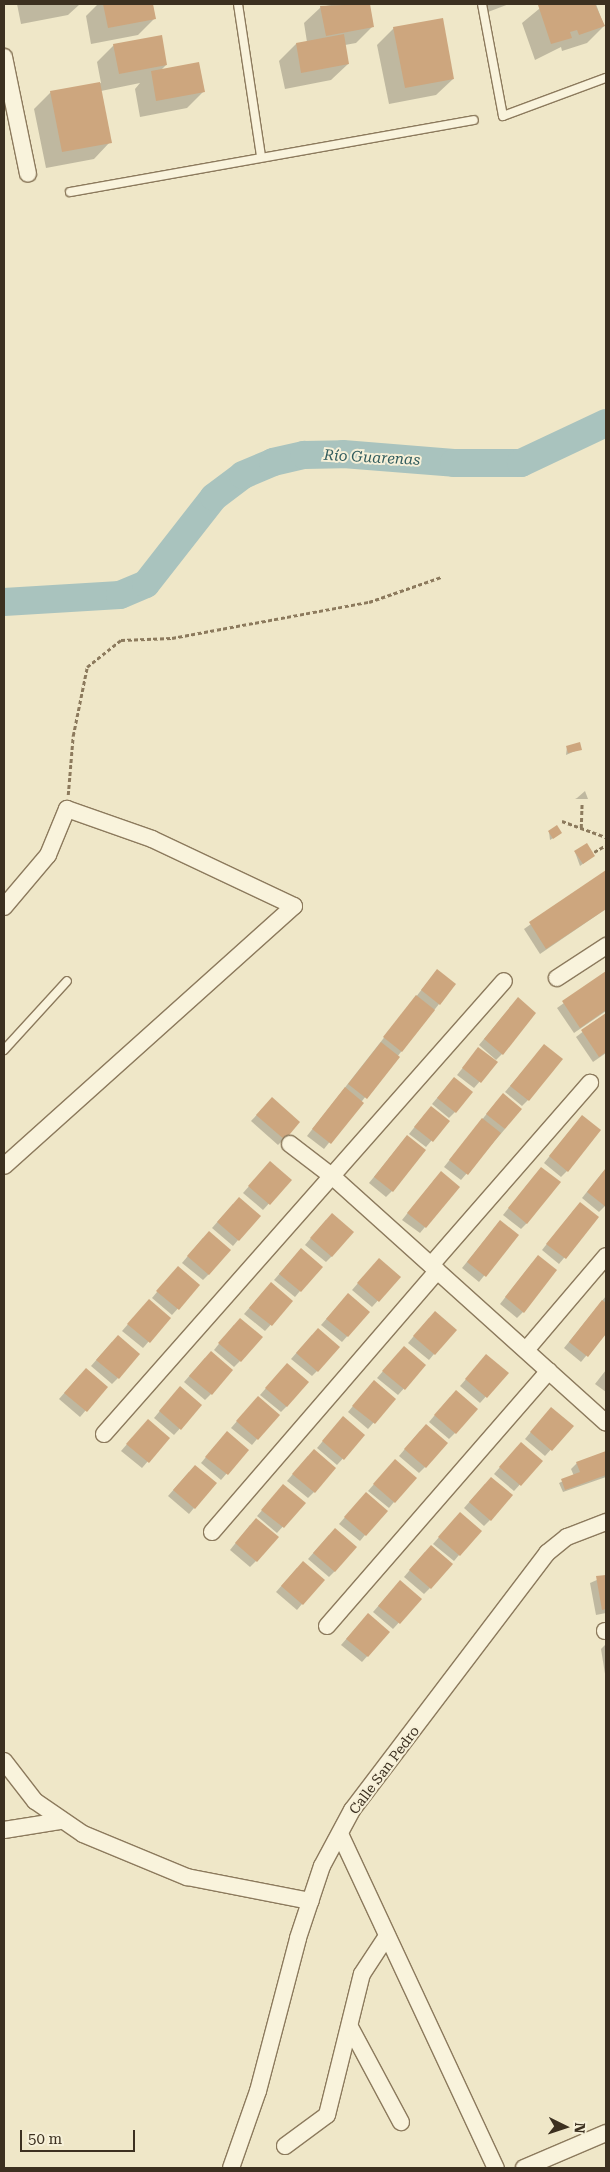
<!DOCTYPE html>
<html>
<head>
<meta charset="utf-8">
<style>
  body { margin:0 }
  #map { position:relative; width:610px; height:2172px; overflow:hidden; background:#efe7c8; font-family:"Roboto Serif",serif }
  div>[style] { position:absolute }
  .shadow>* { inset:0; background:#0003 }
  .river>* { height:28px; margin:-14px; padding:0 14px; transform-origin:14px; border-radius:14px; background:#a9c3be }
  .building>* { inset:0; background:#cda67e }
  .path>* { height:2.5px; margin-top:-1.25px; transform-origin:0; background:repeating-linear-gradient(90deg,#8c7a5d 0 4px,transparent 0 6.5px) }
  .roads { filter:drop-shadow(1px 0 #8c7a5d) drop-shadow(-1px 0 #8c7a5d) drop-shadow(0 1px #8c7a5d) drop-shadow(0 -1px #8c7a5d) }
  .lane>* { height:8px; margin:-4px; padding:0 4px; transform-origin:4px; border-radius:4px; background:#f9f3dc }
  .street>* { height:16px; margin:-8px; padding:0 8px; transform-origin:8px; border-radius:8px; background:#f9f3dc }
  span { translate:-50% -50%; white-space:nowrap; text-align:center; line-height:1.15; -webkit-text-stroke:4px #f6f0d8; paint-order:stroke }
  .street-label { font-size:14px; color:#3c3020 }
  .water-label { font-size:15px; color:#305b5c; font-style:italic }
  .frame { position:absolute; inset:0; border:5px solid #3c3020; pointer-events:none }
  .north { position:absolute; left:540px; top:2102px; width:50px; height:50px; -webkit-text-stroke:4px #f6f0d8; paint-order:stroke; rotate:94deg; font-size:14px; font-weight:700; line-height:20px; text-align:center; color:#3c3020 }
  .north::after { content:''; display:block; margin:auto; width:18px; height:22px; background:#3c3020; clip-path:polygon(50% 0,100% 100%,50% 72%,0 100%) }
  .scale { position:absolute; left:20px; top:2130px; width:115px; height:22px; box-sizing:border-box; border:2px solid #3c3020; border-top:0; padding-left:6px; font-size:15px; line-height:18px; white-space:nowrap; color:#3c3020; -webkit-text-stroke:4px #f6f0d8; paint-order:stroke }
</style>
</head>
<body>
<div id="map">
  <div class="shadow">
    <i style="clip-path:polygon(17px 4px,80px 4px,68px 15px,21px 24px)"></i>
    <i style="clip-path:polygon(98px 4px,152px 4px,155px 18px,138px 35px,91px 44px,86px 16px)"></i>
    <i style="clip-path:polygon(336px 4px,368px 4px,373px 26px,356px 43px,345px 45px,348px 64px,331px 80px,285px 89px,279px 61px,296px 44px,307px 42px,304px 23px,321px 7px)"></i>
    <i style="clip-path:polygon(485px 4px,509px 4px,488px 12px)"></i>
    <i style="clip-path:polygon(545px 4px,596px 4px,604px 26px,587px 43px,562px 51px,561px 47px,535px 60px,522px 23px)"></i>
    <i style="clip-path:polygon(394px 28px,453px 79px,436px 95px,389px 104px,377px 45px)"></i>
    <i style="clip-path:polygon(114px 45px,166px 65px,161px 70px,203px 92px,187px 108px,140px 117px,135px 89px,140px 83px,101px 91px,110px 142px,94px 159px,46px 168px,34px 109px,51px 92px,101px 83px,97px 62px)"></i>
    <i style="clip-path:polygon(567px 747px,580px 749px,566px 755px)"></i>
    <i style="clip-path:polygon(585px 791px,588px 799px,575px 799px,577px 798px)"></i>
    <i style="clip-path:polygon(549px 832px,558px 835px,550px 840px)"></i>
    <i style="clip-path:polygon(575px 852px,591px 858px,580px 866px)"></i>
    <i style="clip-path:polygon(606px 871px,606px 909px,540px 954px,524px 929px)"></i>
    <i style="clip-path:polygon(437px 970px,439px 1004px,324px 1149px,307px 1136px)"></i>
    <i style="clip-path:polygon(606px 973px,606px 1011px,574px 1033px,557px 1008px)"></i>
    <i style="clip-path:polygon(512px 1005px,502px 1054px,496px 1060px,479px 1045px)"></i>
    <i style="clip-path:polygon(606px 1014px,606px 1053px,593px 1062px,576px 1037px)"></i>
    <i style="clip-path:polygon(544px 1046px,528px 1100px,522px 1106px,505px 1092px)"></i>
    <i style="clip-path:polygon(473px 1055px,496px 1063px,474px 1088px,457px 1075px)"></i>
    <i style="clip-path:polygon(454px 1078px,455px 1112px,449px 1118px,432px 1104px)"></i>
    <i style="clip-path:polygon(497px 1101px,505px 1129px,461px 1180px,444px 1167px)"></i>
    <i style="clip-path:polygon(266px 1105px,284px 1139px,278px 1145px,251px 1121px)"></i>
    <i style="clip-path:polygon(425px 1114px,448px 1121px,426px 1147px,409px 1134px)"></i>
    <i style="clip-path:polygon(582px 1116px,567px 1171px,561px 1177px,544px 1163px)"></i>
    <i style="clip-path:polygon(407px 1136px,392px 1191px,386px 1197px,369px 1183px)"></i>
    <i style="clip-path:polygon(606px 1168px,606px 1205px,599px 1212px,582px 1198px)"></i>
    <i style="clip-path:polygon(264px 1169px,290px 1180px,263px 1210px,243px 1193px)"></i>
    <i style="clip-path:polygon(536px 1174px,527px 1223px,521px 1229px,503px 1215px)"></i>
    <i style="clip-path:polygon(435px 1179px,458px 1187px,420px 1233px,402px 1220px)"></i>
    <i style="clip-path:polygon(233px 1204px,238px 1240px,233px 1246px,212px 1228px)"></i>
    <i style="clip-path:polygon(574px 1210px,597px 1218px,559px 1264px,542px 1250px)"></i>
    <i style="clip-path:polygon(326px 1220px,332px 1256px,326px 1262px,305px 1245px)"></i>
    <i style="clip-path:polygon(500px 1221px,517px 1235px,479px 1282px,462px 1268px)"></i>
    <i style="clip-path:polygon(203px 1238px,209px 1274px,203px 1280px,182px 1263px)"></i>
    <i style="clip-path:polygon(295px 1256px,300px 1291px,295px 1297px,274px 1280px)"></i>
    <i style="clip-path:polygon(532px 1263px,523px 1312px,517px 1318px,500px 1304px)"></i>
    <i style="clip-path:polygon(373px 1266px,399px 1277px,372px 1307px,352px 1290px)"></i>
    <i style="clip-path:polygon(172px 1274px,199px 1285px,172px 1315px,152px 1298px)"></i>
    <i style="clip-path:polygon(265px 1290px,292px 1301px,265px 1331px,244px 1314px)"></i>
    <i style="clip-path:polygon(606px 1296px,606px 1332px,581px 1362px,564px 1348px)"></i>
    <i style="clip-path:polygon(342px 1301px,368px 1313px,342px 1342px,321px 1325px)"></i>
    <i style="clip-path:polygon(143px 1307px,169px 1318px,143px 1348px,122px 1331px)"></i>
    <i style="clip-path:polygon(429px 1318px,434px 1354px,429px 1360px,408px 1343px)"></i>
    <i style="clip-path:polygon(234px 1325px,240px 1361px,234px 1367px,214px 1350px)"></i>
    <i style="clip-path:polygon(312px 1335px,317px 1371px,312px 1376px,291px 1359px)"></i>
    <i style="clip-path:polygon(112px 1342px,118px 1378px,112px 1384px,91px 1366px)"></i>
    <i style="clip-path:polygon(398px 1354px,424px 1366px,398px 1395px,377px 1378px)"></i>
    <i style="clip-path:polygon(205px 1358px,211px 1394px,205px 1400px,184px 1382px)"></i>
    <i style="clip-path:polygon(481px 1362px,507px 1373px,480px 1403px,460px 1386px)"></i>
    <i style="clip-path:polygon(606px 1370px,606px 1392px,595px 1384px)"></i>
    <i style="clip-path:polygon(281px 1371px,287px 1406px,281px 1412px,260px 1395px)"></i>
    <i style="clip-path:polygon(80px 1375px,106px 1387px,80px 1417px,59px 1399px)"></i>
    <i style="clip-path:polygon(368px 1388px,394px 1399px,368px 1429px,348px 1412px)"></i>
    <i style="clip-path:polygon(174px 1394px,201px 1405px,174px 1435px,154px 1418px)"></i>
    <i style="clip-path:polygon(450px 1397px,455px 1433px,449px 1439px,429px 1422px)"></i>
    <i style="clip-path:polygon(252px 1404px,257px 1439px,252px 1445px,231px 1428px)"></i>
    <i style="clip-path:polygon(545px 1415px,572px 1426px,545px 1456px,525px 1439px)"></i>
    <i style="clip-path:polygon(338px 1423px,364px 1435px,337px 1465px,317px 1448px)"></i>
    <i style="clip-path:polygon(142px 1427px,168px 1438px,142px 1468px,121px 1451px)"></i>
    <i style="clip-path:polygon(420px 1431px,425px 1467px,419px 1473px,399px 1456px)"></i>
    <i style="clip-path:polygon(221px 1439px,247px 1450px,221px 1480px,201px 1463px)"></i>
    <i style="clip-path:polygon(515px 1450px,541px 1461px,514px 1491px,494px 1474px)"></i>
    <i style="clip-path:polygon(605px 1452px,606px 1477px,563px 1492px,559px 1483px,574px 1476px,571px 1469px,577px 1463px)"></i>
    <i style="clip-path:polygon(308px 1456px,314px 1492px,308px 1498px,287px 1481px)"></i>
    <i style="clip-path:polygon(389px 1467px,394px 1502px,389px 1508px,368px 1491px)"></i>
    <i style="clip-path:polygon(189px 1472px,194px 1508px,189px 1514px,168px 1496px)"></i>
    <i style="clip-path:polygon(485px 1484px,490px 1520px,484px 1526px,464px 1508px)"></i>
    <i style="clip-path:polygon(278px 1492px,304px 1503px,277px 1533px,257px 1516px)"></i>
    <i style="clip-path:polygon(360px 1500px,365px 1535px,360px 1541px,339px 1524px)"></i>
    <i style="clip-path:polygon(454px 1520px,459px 1555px,454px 1561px,433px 1544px)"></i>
    <i style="clip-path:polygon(250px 1525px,256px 1561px,250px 1567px,230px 1550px)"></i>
    <i style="clip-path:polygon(329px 1535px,335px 1571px,329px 1577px,308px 1559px)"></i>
    <i style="clip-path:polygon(425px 1552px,430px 1588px,424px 1594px,404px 1577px)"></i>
    <i style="clip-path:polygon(297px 1568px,302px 1604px,297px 1610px,276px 1592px)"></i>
    <i style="clip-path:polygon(606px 1576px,606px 1613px,596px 1615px,590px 1583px)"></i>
    <i style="clip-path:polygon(394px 1588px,420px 1599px,393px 1629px,373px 1612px)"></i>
    <i style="clip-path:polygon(362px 1621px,388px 1633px,362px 1662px,341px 1645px)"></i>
    <i style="clip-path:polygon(606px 1644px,606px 1680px,601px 1649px)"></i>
  </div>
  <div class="river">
    <i style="left:4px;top:602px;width:116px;rotate:-3.5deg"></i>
    <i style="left:120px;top:595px;width:28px;rotate:-23deg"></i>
    <i style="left:146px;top:584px;width:110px;rotate:-52deg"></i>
    <i style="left:214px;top:497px;width:36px;rotate:-37deg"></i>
    <i style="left:243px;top:475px;width:33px;rotate:-23deg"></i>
    <i style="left:273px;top:462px;width:32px;rotate:-13deg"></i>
    <i style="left:304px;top:455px;width:39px;rotate:-1deg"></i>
    <i style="left:343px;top:454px;width:111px;rotate:4.6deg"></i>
    <i style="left:454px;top:463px;width:67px"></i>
    <i style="left:521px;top:463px;width:94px;rotate:-25.2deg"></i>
  </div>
  <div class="building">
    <i style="clip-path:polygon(103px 4px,153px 4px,156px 19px,108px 28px)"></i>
    <i style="clip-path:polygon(370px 4px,374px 27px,326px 36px,320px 6px)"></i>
    <i style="clip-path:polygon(595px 4px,605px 26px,579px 35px,577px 30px,570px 32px,572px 38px,551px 44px,538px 5px)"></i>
    <i style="clip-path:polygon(443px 18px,454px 79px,405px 88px,393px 27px)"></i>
    <i style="clip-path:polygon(344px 34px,349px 64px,301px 73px,296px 43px)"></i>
    <i style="clip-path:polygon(162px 35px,167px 65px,119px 74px,113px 44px)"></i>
    <i style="clip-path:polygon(199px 62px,205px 92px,156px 101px,151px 71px)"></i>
    <i style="clip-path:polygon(100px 82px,112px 143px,62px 152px,50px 91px)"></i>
    <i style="clip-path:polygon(580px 742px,582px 750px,568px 753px,566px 746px)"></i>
    <i style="clip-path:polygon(557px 825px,562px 833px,553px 839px,548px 831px)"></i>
    <i style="clip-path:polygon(587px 843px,595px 856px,583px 864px,574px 851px)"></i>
    <i style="clip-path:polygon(606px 870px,606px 909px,546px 949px,529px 922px)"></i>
    <i style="clip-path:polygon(437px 969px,456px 984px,440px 1005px,421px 990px)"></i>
    <i style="clip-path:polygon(606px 971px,606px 1010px,580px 1028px,562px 1001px)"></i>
    <i style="clip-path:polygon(416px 995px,435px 1010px,402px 1052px,383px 1037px)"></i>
    <i style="clip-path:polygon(518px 997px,536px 1013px,503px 1055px,484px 1039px)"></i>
    <i style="clip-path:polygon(606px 1013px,606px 1052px,599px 1057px,581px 1030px)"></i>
    <i style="clip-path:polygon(381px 1042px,400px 1057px,367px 1099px,348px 1084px)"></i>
    <i style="clip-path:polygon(544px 1044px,563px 1059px,529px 1101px,510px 1086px)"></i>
    <i style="clip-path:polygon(478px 1047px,498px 1062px,481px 1083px,462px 1068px)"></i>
    <i style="clip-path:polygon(454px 1077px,473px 1092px,456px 1113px,437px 1098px)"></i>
    <i style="clip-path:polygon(345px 1087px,364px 1103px,331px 1144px,312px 1129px)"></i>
    <i style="clip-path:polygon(503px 1093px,522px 1109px,505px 1129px,486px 1114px)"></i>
    <i style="clip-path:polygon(272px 1097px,300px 1122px,285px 1140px,256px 1115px)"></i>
    <i style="clip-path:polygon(431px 1106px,450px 1121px,433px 1142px,414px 1127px)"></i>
    <i style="clip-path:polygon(582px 1115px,601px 1130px,568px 1172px,549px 1156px)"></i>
    <i style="clip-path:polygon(482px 1118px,501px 1133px,468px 1175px,449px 1160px)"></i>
    <i style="clip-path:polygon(407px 1135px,426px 1150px,393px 1192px,374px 1177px)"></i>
    <i style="clip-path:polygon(270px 1161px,292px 1180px,270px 1205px,248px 1186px)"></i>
    <i style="clip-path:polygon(541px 1167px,561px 1182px,527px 1224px,508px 1208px)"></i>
    <i style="clip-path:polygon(606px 1168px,606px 1207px,587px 1192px)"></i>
    <i style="clip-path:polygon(441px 1171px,460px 1187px,426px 1228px,407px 1213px)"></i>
    <i style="clip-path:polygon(239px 1197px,261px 1216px,239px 1241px,217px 1222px)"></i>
    <i style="clip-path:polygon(580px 1202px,599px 1217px,566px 1259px,546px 1244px)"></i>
    <i style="clip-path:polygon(332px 1213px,354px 1232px,332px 1257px,310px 1238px)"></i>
    <i style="clip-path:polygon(500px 1220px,519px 1235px,486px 1277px,467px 1262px)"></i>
    <i style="clip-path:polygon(209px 1231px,231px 1250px,209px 1275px,187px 1256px)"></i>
    <i style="clip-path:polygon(301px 1248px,323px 1267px,301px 1292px,279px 1274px)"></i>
    <i style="clip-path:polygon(538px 1255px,557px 1270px,524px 1313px,505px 1297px)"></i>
    <i style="clip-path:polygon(379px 1258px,401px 1277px,379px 1302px,357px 1283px)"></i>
    <i style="clip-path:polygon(178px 1266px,200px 1285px,179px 1310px,156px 1291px)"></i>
    <i style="clip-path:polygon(271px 1282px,293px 1301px,272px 1326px,249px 1308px)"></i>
    <i style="clip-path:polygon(348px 1293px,370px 1312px,348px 1337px,326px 1319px)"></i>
    <i style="clip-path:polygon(149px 1299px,171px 1318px,150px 1343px,127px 1324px)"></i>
    <i style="clip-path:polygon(602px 1300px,606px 1303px,606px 1334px,588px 1357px,569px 1342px)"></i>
    <i style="clip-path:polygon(435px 1311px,457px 1330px,435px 1355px,413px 1336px)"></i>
    <i style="clip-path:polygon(240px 1318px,263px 1337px,241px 1362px,218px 1343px)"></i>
    <i style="clip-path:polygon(318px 1328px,340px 1347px,318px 1372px,296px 1353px)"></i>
    <i style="clip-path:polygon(118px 1335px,140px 1354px,119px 1379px,96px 1360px)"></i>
    <i style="clip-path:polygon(404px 1346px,426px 1365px,405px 1390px,382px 1371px)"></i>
    <i style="clip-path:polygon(211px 1351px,233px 1370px,212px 1395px,189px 1376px)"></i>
    <i style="clip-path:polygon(486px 1354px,509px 1373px,487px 1398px,465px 1379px)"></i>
    <i style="clip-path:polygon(287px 1363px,309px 1382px,287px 1407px,265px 1388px)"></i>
    <i style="clip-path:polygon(86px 1368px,108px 1387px,87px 1412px,64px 1393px)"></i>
    <i style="clip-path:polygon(374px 1380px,396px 1399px,375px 1424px,352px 1406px)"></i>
    <i style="clip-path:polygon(180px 1386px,202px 1405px,181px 1430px,159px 1411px)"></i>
    <i style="clip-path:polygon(456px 1390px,478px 1409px,456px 1434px,434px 1415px)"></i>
    <i style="clip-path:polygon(258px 1396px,280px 1415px,258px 1440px,236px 1421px)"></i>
    <i style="clip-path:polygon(551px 1407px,574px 1426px,552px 1451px,530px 1432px)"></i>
    <i style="clip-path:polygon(343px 1416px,365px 1435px,344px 1460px,322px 1441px)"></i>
    <i style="clip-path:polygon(148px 1419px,170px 1438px,149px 1463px,126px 1444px)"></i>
    <i style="clip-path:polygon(426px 1424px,448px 1443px,426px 1468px,404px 1449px)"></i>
    <i style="clip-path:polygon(227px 1431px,249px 1450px,228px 1475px,205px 1457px)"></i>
    <i style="clip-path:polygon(521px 1442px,543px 1461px,521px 1486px,499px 1467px)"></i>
    <i style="clip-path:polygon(314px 1449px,336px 1468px,315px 1493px,292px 1474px)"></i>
    <i style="clip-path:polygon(606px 1451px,606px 1475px,565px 1490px,561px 1479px,580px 1472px,576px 1462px)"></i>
    <i style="clip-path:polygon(395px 1459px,417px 1478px,395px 1503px,373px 1484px)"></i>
    <i style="clip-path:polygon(195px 1465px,217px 1483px,195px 1509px,173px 1490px)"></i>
    <i style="clip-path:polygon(491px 1477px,513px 1495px,491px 1521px,469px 1502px)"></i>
    <i style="clip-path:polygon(283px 1484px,306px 1503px,284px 1528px,261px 1510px)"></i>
    <i style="clip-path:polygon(366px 1492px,388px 1511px,366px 1536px,344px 1517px)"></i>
    <i style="clip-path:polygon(460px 1512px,482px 1531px,460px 1556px,438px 1537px)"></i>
    <i style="clip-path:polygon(256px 1518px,279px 1537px,257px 1562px,235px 1543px)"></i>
    <i style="clip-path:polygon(335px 1528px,357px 1547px,335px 1572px,313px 1553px)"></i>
    <i style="clip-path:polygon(431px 1545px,453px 1564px,431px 1589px,409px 1570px)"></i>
    <i style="clip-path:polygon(303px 1561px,325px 1580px,303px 1605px,281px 1586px)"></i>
    <i style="clip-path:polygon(606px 1575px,606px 1609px,602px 1610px,596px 1576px)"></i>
    <i style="clip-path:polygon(400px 1580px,422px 1599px,400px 1624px,378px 1606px)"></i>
    <i style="clip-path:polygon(368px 1613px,390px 1632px,368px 1657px,346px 1639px)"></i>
  </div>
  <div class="path">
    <i style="left:68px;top:795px;width:59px;rotate:-85.2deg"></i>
    <i style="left:73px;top:736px;width:70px;rotate:-78.5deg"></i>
    <i style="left:87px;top:667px;width:43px;rotate:-38.5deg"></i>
    <i style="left:121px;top:640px;width:51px;rotate:-2.2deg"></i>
    <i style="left:172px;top:638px;width:200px;rotate:-10.4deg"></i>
    <i style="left:369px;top:602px;width:76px;rotate:-19.1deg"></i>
    <i style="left:562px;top:821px;width:47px;rotate:20deg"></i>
    <i style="left:581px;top:828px;width:24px;rotate:-88deg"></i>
    <i style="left:594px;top:852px;width:14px;rotate:-30deg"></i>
  </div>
  <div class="roads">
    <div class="lane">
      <i style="left:238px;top:4px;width:154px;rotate:81.4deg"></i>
      <i style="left:482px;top:4px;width:114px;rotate:79.4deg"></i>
      <i style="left:503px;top:116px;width:110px;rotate:-20.3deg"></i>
      <i style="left:70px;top:192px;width:410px;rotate:-10.1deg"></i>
      <i style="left:4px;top:1050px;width:93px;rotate:-47.6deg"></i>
    </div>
    <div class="street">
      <i style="left:4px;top:57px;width:119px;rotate:78.4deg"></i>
      <i style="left:4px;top:907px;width:68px;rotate:-49.8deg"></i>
      <i style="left:48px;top:855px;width:50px;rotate:-67.6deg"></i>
      <i style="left:67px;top:809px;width:90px;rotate:19.4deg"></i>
      <i style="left:152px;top:839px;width:157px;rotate:25.3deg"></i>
      <i style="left:294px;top:906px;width:389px;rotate:138.1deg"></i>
      <i style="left:557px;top:978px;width:59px;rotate:-33.1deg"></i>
      <i style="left:290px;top:1144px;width:54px;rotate:37.5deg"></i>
      <i style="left:333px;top:1177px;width:367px;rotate:42deg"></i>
      <i style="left:431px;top:1265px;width:242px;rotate:-48.9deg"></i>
      <i style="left:526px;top:1350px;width:123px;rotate:-49.6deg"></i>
      <i style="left:104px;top:1434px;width:604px;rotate:-48.56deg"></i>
      <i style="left:212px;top:1532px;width:345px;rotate:-49.2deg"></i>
      <i style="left:327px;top:1626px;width:338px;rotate:-49deg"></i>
      <i style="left:605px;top:1631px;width:1px"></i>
      <i style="left:4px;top:1761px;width:51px;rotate:52.2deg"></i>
      <i style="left:35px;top:1801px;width:58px;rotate:34.5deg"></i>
      <i style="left:83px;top:1834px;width:113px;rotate:22.5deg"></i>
      <i style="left:187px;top:1877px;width:126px;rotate:11deg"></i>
      <i style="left:4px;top:1830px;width:58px;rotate:-9deg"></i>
      <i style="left:340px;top:1834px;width:369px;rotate:65deg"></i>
      <i style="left:350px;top:2027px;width:108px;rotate:61.8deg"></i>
      <i style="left:285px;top:2146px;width:52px;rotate:-36.4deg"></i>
      <i style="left:327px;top:2115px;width:145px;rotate:-76.1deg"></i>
      <i style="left:362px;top:1974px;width:42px;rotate:-56.7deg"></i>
      <i style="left:231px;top:2168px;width:82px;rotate:-70.7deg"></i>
      <i style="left:258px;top:2091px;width:158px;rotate:-75.3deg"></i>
      <i style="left:298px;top:1938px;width:76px;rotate:-71.6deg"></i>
      <i style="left:322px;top:1866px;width:64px;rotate:-61.8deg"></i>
      <i style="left:352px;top:1810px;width:323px;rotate:-52.8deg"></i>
      <i style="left:547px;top:1553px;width:26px;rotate:-39deg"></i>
      <i style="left:567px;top:1537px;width:42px;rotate:-21deg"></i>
      <i style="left:524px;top:2168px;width:89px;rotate:-23.1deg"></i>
    </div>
  </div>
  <div class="street-label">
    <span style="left:384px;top:1770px;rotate:-53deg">Calle San Pedro</span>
  </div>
  <div class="water-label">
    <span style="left:372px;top:458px;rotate:3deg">Río Guarenas</span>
  </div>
  <div class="frame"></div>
  <div class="north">N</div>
  <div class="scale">50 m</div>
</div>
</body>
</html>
